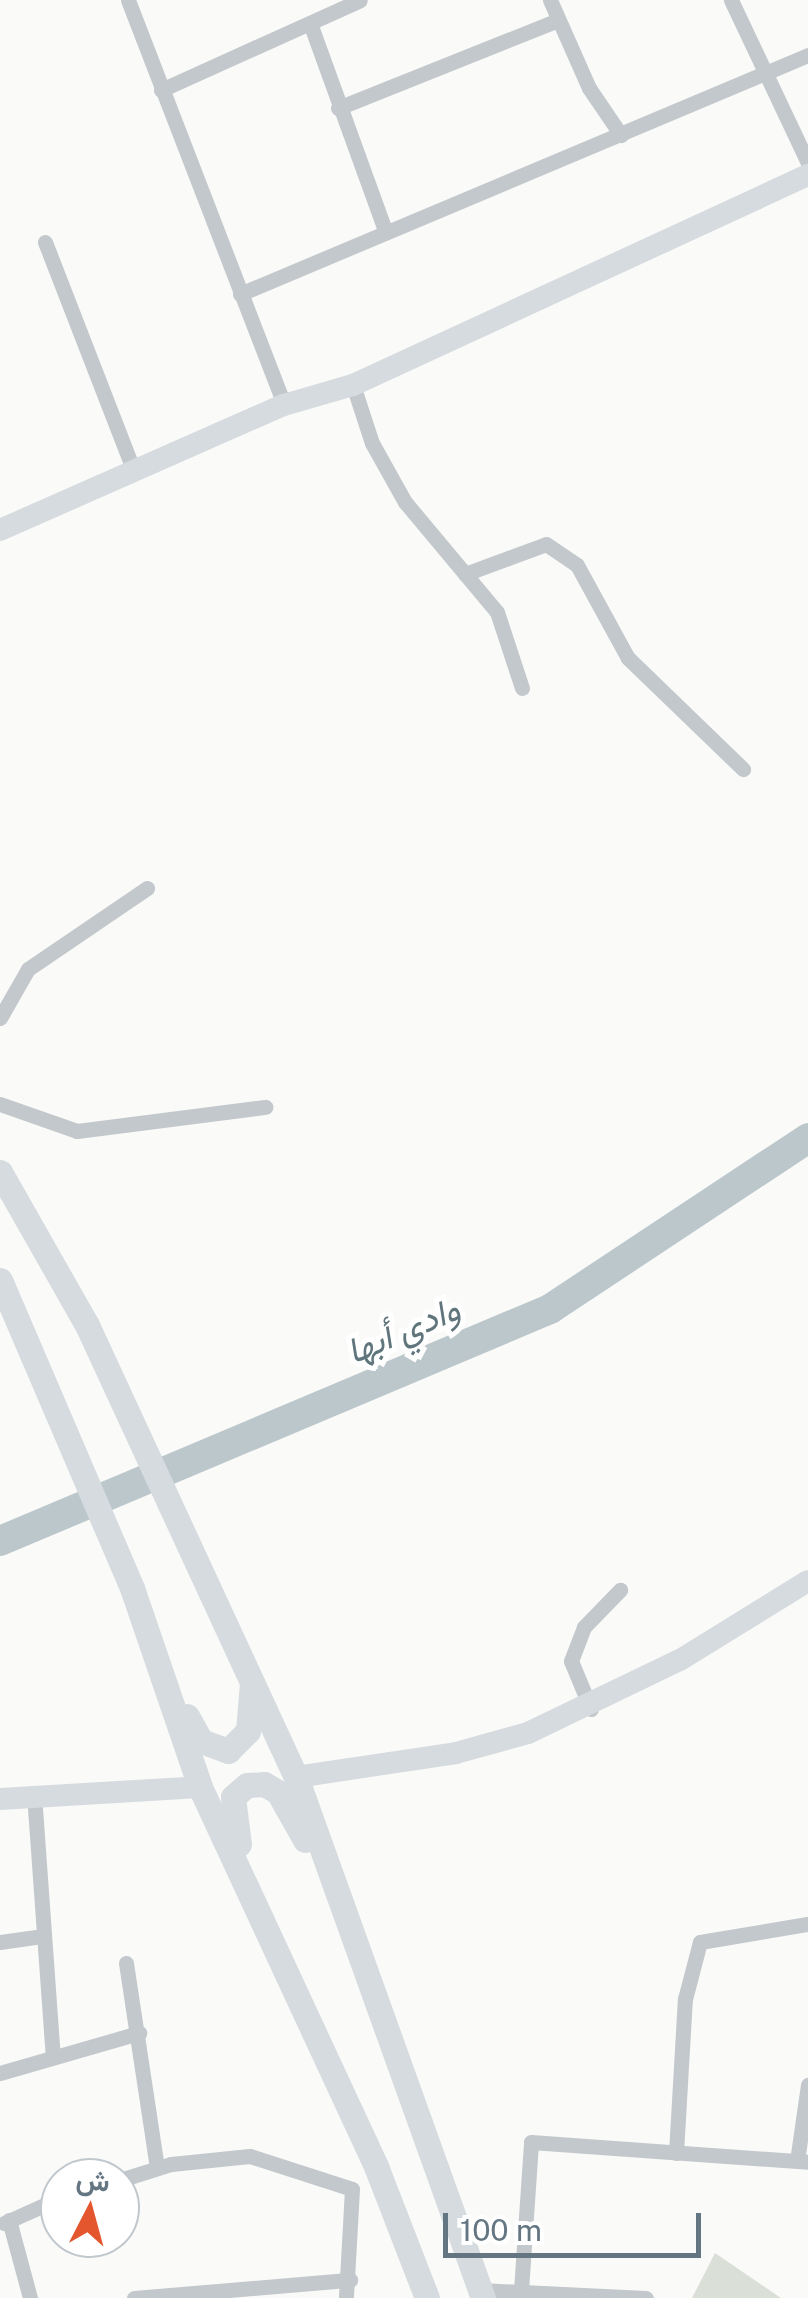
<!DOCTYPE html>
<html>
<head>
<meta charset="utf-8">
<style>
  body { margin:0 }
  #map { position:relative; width:808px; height:2298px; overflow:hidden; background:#fafaf8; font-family:"Public Sans",Vazirmatn,sans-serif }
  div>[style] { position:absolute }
  .green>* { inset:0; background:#dadfd7 }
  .river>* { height:30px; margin:-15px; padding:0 15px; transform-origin:15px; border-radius:15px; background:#bbc7cb }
  .street>* { height:15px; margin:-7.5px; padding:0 7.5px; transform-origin:7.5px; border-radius:7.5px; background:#c3c8cc }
  .secondary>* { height:22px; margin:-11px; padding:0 11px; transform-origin:11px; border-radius:11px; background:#d6dbdf }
  .primary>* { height:25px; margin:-12.5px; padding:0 12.5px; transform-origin:12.5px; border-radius:12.5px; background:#d6dbdf }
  span { translate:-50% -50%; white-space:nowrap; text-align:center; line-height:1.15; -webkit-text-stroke:10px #fff; paint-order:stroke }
  .water-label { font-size:35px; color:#60757c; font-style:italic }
  .north { position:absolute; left:40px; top:2158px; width:100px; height:100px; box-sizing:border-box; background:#fff; border:2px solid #c1c8cd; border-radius:50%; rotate:6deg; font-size:28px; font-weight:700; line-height:40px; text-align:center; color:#657683 }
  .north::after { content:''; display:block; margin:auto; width:35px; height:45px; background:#e4572e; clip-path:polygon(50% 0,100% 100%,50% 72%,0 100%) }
  .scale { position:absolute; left:443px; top:2213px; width:258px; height:45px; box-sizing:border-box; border:5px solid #657683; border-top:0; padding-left:12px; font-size:30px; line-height:35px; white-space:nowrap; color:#657683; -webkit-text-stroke:8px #fff; paint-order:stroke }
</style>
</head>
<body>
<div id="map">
  <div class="green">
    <i style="clip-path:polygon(715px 2253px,781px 2298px,692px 2298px)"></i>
  </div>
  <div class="river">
    <i style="left:0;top:1541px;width:597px;rotate:-22.87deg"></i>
    <i style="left:550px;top:1309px;width:310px;rotate:-33.5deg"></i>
  </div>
  <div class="street">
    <i style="left:128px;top:0;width:434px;rotate:68.9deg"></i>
    <i style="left:550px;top:0;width:96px;rotate:66.1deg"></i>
    <i style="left:589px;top:88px;width:57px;rotate:55.8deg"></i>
    <i style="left:731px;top:0;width:180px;rotate:64.7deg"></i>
    <i style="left:310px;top:23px;width:220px;rotate:70.1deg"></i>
    <i style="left:161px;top:90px;width:218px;rotate:-24.3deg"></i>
    <i style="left:338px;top:108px;width:237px;rotate:-21.8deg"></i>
    <i style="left:45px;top:242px;width:247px;rotate:68.8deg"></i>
    <i style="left:240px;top:294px;width:616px;rotate:-22.82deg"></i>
    <i style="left:353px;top:385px;width:61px;rotate:71.9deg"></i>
    <i style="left:372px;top:443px;width:68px;rotate:60.8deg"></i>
    <i style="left:405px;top:502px;width:143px;rotate:50.1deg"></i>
    <i style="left:497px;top:612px;width:80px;rotate:71.8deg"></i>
    <i style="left:465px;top:574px;width:86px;rotate:-20.3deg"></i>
    <i style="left:546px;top:544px;width:37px;rotate:34deg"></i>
    <i style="left:577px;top:565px;width:106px;rotate:61.3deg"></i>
    <i style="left:628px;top:658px;width:160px;rotate:44deg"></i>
    <i style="left:0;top:1018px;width:56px;rotate:-60.3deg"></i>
    <i style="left:28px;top:969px;width:144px;rotate:-34.2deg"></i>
    <i style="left:0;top:1104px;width:82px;rotate:19.3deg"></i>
    <i style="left:77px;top:1131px;width:190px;rotate:-7.3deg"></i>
    <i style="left:591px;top:1709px;width:52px;rotate:-112.6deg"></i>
    <i style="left:571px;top:1661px;width:36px;rotate:-69deg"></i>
    <i style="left:584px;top:1627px;width:52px;rotate:-45.8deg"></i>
    <i style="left:34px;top:1794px;width:264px;rotate:85.9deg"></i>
    <i style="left:0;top:1942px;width:42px;rotate:-8.1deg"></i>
    <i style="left:126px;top:1963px;width:207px;rotate:81.4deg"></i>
    <i style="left:0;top:2073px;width:145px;rotate:-16.1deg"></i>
    <i style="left:676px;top:2153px;width:154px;rotate:-86.7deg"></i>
    <i style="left:685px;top:1999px;width:59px;rotate:-75.3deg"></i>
    <i style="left:700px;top:1942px;width:109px;rotate:-9.5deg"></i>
    <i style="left:797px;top:2161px;width:77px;rotate:-81.8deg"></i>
    <i style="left:120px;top:2180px;width:53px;rotate:-17.4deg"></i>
    <i style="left:171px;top:2164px;width:79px;rotate:-5.8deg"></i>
    <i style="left:250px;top:2156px;width:107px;rotate:17.9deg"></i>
    <i style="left:352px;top:2189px;width:109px;rotate:93.2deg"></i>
    <i style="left:9px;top:2220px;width:81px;rotate:74.9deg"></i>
    <i style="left:4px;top:2223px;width:61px;rotate:-24.1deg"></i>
    <i style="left:481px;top:2290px;width:165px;rotate:2.8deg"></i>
    <i style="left:521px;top:2290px;width:148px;rotate:-86.1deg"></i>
    <i style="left:531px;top:2142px;width:278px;rotate:4.1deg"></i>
    <i style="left:134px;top:2298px;width:217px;rotate:-4.8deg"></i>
  </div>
  <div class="secondary">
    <i style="left:0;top:530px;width:310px;rotate:-23.8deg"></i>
    <i style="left:284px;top:405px;width:72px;rotate:-16.2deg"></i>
    <i style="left:353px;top:385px;width:501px;rotate:-24.78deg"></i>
    <i style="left:296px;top:1777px;width:162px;rotate:-8.5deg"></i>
    <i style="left:456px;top:1753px;width:75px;rotate:-15.5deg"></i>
    <i style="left:528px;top:1733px;width:169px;rotate:-25.7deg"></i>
    <i style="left:680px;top:1660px;width:150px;rotate:-31.7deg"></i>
    <i style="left:0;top:1799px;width:200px;rotate:-3.4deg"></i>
  </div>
  <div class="primary">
    <i style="left:0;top:1172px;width:176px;rotate:60.4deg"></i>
    <i style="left:87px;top:1325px;width:498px;rotate:65.2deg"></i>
    <i style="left:296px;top:1777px;width:554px;rotate:70.26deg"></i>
    <i style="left:0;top:1280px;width:335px;rotate:66.8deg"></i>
    <i style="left:132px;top:1588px;width:210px;rotate:71.1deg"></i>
    <i style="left:200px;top:1787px;width:421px;rotate:65.1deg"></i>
    <i style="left:377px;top:2169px;width:138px;rotate:68.8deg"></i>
    <i style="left:187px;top:1716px;width:29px;rotate:61deg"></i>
    <i style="left:201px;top:1741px;width:29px;rotate:20deg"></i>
    <i style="left:228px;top:1751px;width:28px;rotate:-45deg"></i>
    <i style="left:248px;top:1731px;width:48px;rotate:-85.2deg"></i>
    <i style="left:239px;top:1844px;width:47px;rotate:-97.3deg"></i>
    <i style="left:233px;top:1797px;width:18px;rotate:-41deg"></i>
    <i style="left:247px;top:1785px;width:17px;rotate:-3deg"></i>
    <i style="left:264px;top:1784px;width:16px;rotate:30deg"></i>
    <i style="left:278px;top:1792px;width:55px;rotate:60.6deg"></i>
  </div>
  <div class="water-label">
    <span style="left:403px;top:1330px;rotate:-23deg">وادي أبها</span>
  </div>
  <div class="north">ش</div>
  <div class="scale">100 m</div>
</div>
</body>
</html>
